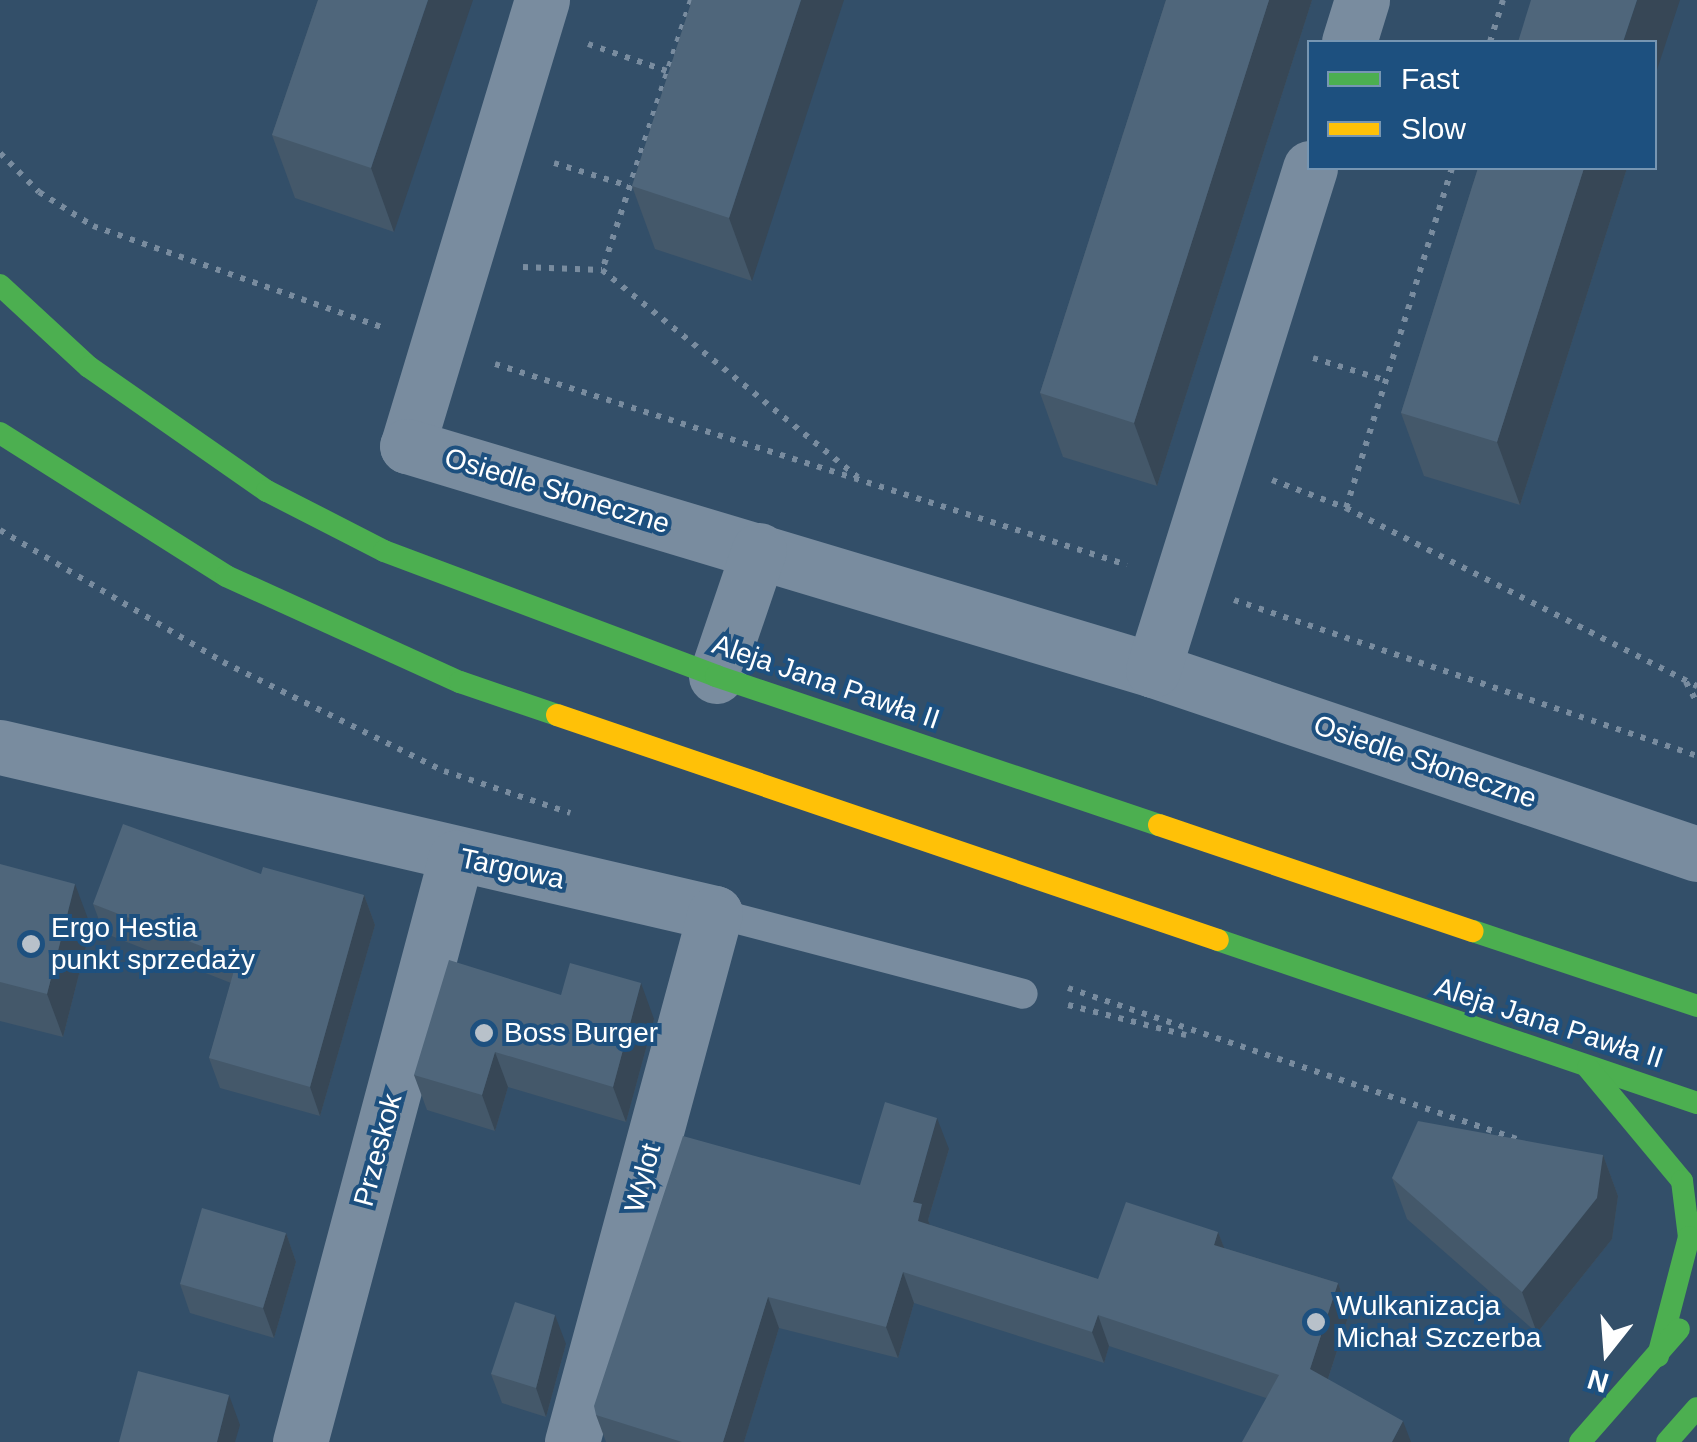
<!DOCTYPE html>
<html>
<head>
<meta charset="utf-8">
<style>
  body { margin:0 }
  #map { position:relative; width:1697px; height:1442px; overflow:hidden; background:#334f69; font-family:Arial,sans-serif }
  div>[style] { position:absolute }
  .path>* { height:6px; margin-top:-3px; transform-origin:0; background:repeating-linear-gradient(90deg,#798c9f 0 5px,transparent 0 13px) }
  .lane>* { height:30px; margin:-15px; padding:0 15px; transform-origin:15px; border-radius:15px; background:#798c9f }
  .street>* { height:55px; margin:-27.5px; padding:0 27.5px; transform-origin:27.5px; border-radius:27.5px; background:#798c9f }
  .fast>* { height:22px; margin:-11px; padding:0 11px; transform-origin:11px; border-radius:11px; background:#4caf50 }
  .slow>* { height:22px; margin:-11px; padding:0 11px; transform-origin:11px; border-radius:11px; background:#ffc107 }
  .wall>* { inset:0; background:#44586a }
  .shaded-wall>* { inset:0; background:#374756 }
  .building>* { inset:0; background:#4f667b }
  .dots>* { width:28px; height:28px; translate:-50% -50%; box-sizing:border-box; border:5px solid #1d507f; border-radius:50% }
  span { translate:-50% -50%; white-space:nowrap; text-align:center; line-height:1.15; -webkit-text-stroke:8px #1d507f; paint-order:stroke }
  .street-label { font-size:28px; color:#fff }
  .poi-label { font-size:28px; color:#fff }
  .left { translate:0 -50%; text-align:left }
  .legend { position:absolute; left:1307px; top:40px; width:350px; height:130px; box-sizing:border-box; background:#1d507f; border:2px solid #7796b2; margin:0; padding:12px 18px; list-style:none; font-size:30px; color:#fff }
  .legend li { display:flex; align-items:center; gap:20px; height:50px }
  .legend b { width:50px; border:2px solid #7796b2 }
  .north { position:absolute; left:1557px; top:1302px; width:100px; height:100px; -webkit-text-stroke:8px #1d507f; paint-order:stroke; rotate:197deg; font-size:28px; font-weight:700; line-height:40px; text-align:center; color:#fff }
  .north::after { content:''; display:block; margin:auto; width:35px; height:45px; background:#fff; clip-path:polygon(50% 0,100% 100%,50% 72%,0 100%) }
</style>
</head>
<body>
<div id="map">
  <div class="path">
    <i style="left:691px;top:0;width:284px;rotate:108.2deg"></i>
    <i style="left:602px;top:270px;width:329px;rotate:39deg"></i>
    <i style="left:1490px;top:42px;width:44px;rotate:-72.8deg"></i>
    <i style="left:588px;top:44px;width:83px;rotate:18.9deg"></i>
    <i style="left:0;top:153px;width:55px;rotate:45deg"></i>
    <i style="left:39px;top:192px;width:64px;rotate:32.2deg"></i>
    <i style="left:93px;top:226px;width:308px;rotate:19.3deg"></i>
    <i style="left:554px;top:163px;width:78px;rotate:17deg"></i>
    <i style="left:1452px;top:168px;width:356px;rotate:107.3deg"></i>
    <i style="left:1346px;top:508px;width:394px;rotate:26.9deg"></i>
    <i style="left:523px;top:267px;width:79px;rotate:2.2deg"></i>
    <i style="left:1313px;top:358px;width:74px;rotate:17.2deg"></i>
    <i style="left:495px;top:364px;width:663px;rotate:17.64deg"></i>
    <i style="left:1272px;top:480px;width:79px;rotate:20.7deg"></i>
    <i style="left:0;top:530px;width:259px;rotate:30.6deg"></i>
    <i style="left:223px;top:662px;width:246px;rotate:26.3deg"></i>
    <i style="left:444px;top:771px;width:133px;rotate:18.4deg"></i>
    <i style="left:1234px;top:600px;width:489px;rotate:18.6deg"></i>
    <i style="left:1686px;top:682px;width:24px;rotate:62deg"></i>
    <i style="left:1068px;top:988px;width:477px;rotate:18.6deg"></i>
    <i style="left:1068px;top:1005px;width:122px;rotate:14.3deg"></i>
  </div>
  <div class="lane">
    <i style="left:715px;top:913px;width:318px;rotate:14.7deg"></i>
  </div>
  <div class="street">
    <i style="left:542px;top:0;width:466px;rotate:106.8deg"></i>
    <i style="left:407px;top:446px;width:779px;rotate:16.71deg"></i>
    <i style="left:1153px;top:670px;width:574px;rotate:18.69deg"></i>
    <i style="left:1349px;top:42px;width:44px;rotate:-72.8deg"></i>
    <i style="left:1153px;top:670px;width:526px;rotate:-72.63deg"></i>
    <i style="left:716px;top:676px;width:133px;rotate:-71.2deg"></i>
    <i style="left:0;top:747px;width:734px;rotate:13.07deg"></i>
    <i style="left:715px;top:913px;width:548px;rotate:105.13deg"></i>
    <i style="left:300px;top:1442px;width:605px;rotate:-75.07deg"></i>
  </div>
  <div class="fast">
    <i style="left:0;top:285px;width:121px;rotate:42.7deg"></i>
    <i style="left:89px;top:367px;width:217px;rotate:34.9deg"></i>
    <i style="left:267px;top:491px;width:131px;rotate:27.1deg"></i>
    <i style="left:384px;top:551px;width:355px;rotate:20.6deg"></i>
    <i style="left:716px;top:676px;width:467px;rotate:18.6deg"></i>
    <i style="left:0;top:433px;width:267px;rotate:32.3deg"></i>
    <i style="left:226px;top:576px;width:257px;rotate:24.4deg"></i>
    <i style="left:460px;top:682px;width:102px;rotate:18.8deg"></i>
    <i style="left:1473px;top:931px;width:236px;rotate:18.5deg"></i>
    <i style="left:1218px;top:940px;width:506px;rotate:18.79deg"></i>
    <i style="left:1588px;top:1068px;width:147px;rotate:50.2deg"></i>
    <i style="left:1682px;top:1181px;width:56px;rotate:82.9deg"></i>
    <i style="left:1689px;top:1237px;width:123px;rotate:104.6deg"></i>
    <i style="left:1580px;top:1442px;width:150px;rotate:-48.8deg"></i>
    <i style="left:1667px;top:1442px;width:45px;rotate:-48.6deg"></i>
  </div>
  <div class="slow">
    <i style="left:557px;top:715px;width:698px;rotate:18.8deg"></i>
    <i style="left:1159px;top:825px;width:331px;rotate:18.7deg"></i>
  </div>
  <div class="wall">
    <i style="clip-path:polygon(318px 0,394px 232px,295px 198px,272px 135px)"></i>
    <i style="clip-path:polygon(692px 0,752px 281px,655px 249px,632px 186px)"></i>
    <i style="clip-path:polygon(1166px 0,1312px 0,1157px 486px,1063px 457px,1040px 393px)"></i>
    <i style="clip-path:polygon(1478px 168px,1627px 168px,1520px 505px,1424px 476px,1401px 413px)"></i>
    <i style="clip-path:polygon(0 864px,91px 927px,63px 1037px,0 1021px)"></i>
    <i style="clip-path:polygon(261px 874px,364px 895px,375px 925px,320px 1116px,220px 1088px,209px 1058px,231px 983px,104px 933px,93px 904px)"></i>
    <i style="clip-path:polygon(561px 995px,654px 1019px,626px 1122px,508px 1087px,495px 1131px,427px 1110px,414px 1075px)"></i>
    <i style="clip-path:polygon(949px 1149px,928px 1220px,930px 1225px,1098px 1279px,1218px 1232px,1224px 1248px,1338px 1283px,1349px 1314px,1328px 1379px,1266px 1398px,1109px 1346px,1104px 1363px,914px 1303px,898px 1358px,779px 1328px,744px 1442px,606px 1442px,596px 1415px,860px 1185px)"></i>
    <i style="clip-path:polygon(1603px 1155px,1618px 1196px,1612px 1239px,1537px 1333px,1407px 1219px,1392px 1178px)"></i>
    <i style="clip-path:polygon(286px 1233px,296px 1262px,274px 1338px,190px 1313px,180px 1284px)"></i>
    <i style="clip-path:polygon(566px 1344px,546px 1417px,502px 1403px,491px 1374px)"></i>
  </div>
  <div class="shaded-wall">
    <i style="clip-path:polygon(428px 0,473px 0,394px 232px,371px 168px)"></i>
    <i style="clip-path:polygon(801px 0,844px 0,752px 281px,729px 218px)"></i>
    <i style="clip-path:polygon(1269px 0,1312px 0,1157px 486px,1134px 423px)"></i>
    <i style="clip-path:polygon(1637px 0,1680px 0,1654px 79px,1654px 42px,1623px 42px)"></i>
    <i style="clip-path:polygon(1584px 168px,1627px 168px,1520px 505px,1497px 442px)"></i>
    <i style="clip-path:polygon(75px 884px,91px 927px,63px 1037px,47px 994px)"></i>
    <i style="clip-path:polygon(364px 895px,375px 925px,320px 1116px,310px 1087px)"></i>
    <i style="clip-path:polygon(641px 983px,654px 1019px,626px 1122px,613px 1087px)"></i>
    <i style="clip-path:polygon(495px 1052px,508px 1087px,495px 1131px,482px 1095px)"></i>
    <i style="clip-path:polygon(937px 1118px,949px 1149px,928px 1220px,934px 1235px,918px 1221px,913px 1202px)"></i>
    <i style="clip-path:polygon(1603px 1155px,1618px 1196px,1612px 1239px,1537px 1333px,1522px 1292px)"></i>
    <i style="clip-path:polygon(1218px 1232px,1230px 1263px,1214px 1245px)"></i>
    <i style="clip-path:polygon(286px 1233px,296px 1262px,274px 1338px,263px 1308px)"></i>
    <i style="clip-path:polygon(903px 1272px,914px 1303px,898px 1358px,886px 1327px)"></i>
    <i style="clip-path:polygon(1338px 1283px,1349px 1314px,1321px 1400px,1310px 1369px)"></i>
    <i style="clip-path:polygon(768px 1297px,779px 1328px,744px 1442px,723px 1442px)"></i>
    <i style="clip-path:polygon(555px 1315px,566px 1344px,546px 1417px,536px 1388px)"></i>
    <i style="clip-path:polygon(1098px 1315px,1109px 1346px,1104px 1363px,1092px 1332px)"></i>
    <i style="clip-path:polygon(229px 1395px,240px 1425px,235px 1442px,217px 1442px)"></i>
    <i style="clip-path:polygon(1403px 1421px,1411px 1442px,1392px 1442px)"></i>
  </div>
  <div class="building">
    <i style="clip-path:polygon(318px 0,428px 0,371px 168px,272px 135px)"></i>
    <i style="clip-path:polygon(692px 0,801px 0,729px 218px,632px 186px)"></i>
    <i style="clip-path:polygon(1166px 0,1269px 0,1134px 423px,1040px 393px)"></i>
    <i style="clip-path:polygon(1531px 0,1637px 0,1623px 42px,1518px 42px)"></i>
    <i style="clip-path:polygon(1478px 168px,1584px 168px,1497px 442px,1401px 413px)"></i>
    <i style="clip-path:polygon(123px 824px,261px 874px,263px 867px,364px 895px,310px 1087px,209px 1058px,237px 960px,93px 904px)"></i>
    <i style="clip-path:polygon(0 864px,75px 884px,47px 994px,0 982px)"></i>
    <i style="clip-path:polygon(449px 960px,561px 995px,570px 963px,641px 983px,613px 1087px,495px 1052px,482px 1095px,414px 1075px)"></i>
    <i style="clip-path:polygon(885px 1102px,937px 1118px,913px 1202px,922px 1204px,918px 1221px,1098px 1279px,1126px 1202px,1218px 1232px,1214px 1245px,1338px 1283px,1310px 1369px,1403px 1421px,1392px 1442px,1242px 1442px,1279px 1375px,1098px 1315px,1092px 1332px,903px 1272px,886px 1327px,768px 1297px,723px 1442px,682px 1442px,596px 1415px,594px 1406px,683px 1136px,860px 1185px)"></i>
    <i style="clip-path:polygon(1418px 1121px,1603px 1155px,1597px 1198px,1522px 1292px,1392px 1178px)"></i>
    <i style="clip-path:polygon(202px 1208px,286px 1233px,263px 1308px,180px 1284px)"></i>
    <i style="clip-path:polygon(515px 1302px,555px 1315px,536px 1388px,491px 1374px)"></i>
    <i style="clip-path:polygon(138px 1371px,229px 1395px,217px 1442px,119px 1442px)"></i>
  </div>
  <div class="dots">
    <i style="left:31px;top:944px;background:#b8c1ca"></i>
    <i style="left:484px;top:1033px;background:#b8c1ca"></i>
    <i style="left:1316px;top:1322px;background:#b8c1ca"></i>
  </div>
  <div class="street-label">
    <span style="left:557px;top:491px;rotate:17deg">Osiedle Słoneczne</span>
    <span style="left:826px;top:682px;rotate:19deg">Aleja Jana Pawła II</span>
    <span style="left:1425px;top:762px;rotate:19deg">Osiedle Słoneczne</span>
    <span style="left:512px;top:869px;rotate:12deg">Targowa</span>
    <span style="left:1549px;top:1023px;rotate:18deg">Aleja Jana Pawła II</span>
    <span style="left:378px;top:1150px;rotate:-75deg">Przeskok</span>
    <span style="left:643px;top:1178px;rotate:-75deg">Wylot</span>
  </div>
  <div class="poi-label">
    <span class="left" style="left:51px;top:944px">Ergo Hestia<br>punkt sprzedaży</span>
    <span class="left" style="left:504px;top:1033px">Boss Burger</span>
    <span class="left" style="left:1336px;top:1322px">Wulkanizacja<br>Michał Szczerba</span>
  </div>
  <ul class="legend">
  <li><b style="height:12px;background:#4caf50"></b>Fast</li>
  <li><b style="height:12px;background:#ffc107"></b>Slow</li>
  </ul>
  <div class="north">N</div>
</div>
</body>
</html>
